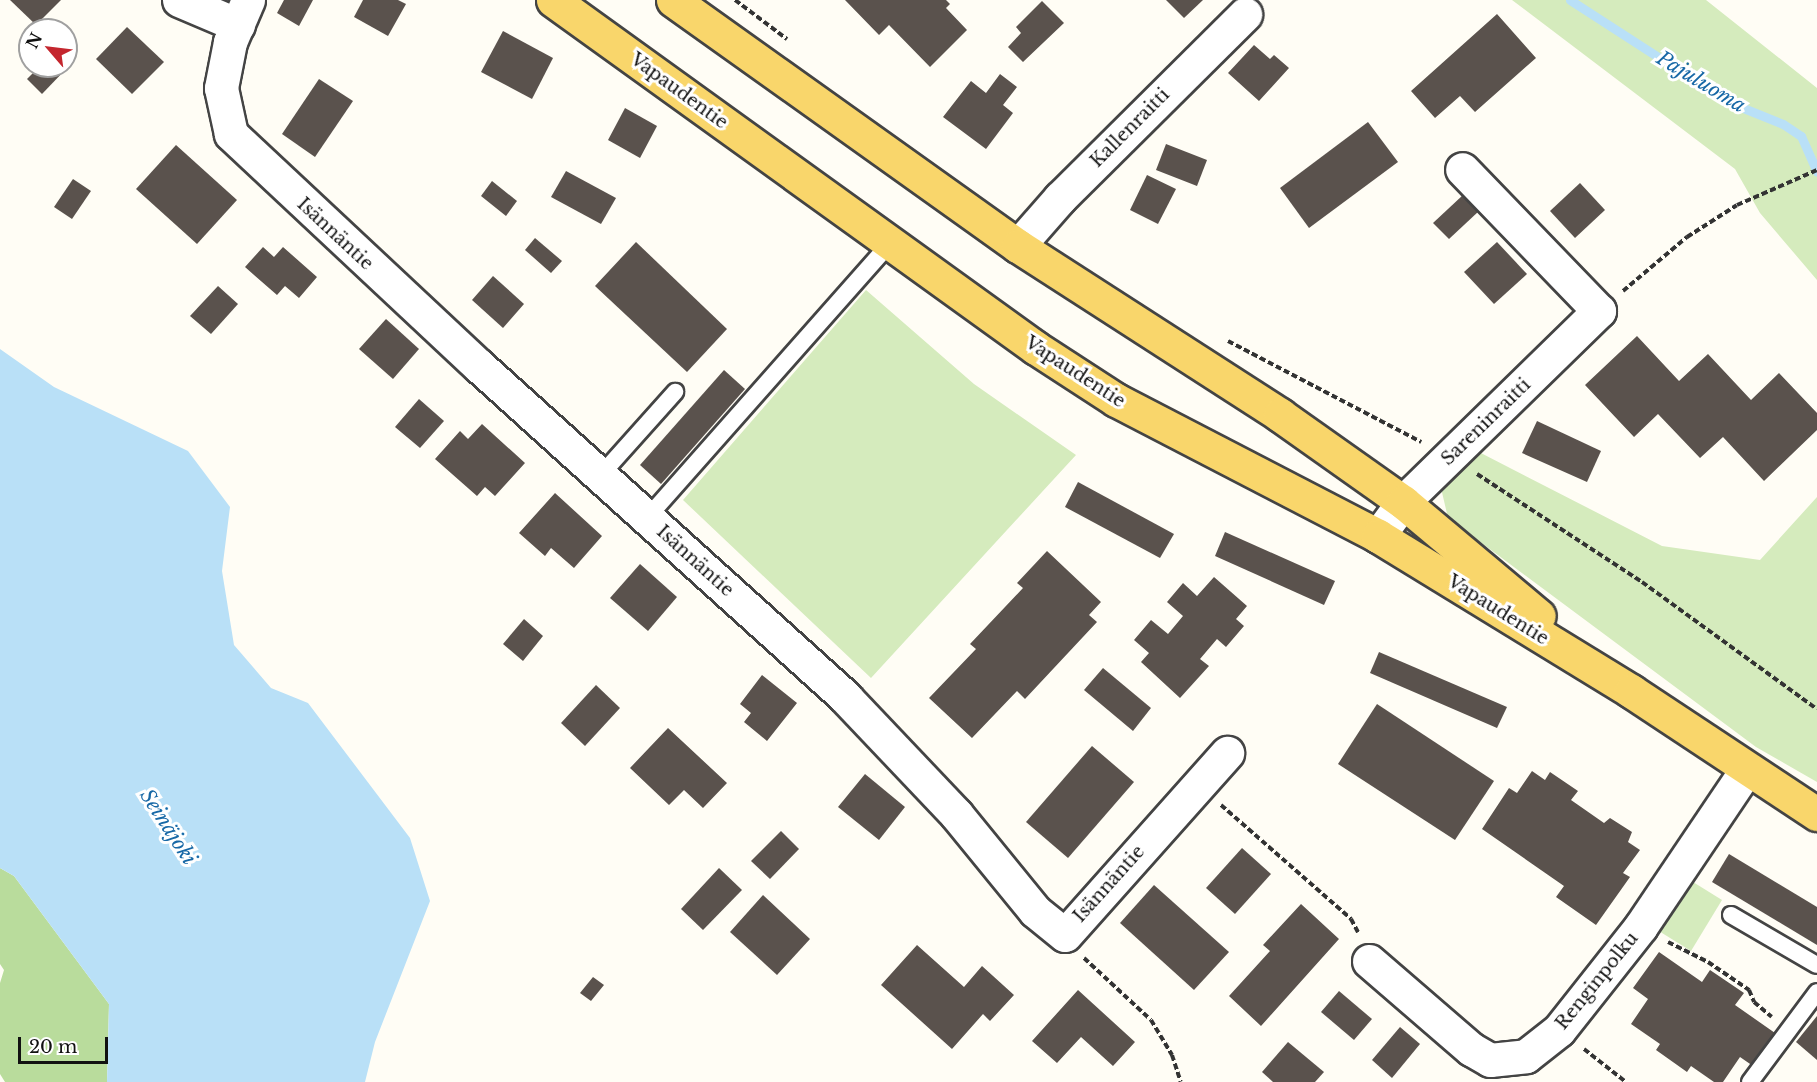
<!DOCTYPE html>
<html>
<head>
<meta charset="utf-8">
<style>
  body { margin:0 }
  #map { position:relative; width:1817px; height:1082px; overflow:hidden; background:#fffdf5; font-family:"Libre Baskerville",serif }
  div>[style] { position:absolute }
  .green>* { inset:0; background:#d5ebbd }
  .forest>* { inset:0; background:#b9dc9c }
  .water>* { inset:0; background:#b9e0f7 }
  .stream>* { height:9px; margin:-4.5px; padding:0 4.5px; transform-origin:4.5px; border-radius:4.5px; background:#b9e0f7 }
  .building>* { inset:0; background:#5a524d }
  .path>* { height:4px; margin-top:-2px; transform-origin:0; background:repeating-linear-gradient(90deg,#333 0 6px,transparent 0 9px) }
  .roads { filter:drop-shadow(2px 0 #444) drop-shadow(-2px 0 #444) drop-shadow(0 2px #444) drop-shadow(0 -2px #444) }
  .service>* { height:16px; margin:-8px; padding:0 8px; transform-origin:8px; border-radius:8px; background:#fff }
  .minor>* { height:33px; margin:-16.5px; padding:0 16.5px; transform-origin:16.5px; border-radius:16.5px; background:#fff }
  .primary>* { height:33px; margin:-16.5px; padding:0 16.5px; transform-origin:16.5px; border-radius:16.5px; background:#f9d66b }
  span { translate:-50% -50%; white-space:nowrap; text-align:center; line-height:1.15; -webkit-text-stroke:6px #fff; paint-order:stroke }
  .street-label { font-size:18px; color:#111 }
  .water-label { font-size:20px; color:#1768a6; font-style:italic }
  .north { position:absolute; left:18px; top:18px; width:60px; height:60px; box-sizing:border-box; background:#fff; border:2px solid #a0a0a0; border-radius:50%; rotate:298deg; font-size:16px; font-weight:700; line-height:24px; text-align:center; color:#111 }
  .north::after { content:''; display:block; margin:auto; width:21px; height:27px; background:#c4262e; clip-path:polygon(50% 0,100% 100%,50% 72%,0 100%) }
  .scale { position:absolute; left:18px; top:1037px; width:90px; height:27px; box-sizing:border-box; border:3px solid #111; border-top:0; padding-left:8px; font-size:18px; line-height:21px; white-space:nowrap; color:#111; -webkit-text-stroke:4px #fff; paint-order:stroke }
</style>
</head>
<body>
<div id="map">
  <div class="green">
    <i style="clip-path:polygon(1512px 0,1706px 0,1817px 88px,1817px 280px,1760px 213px,1735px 169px)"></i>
    <i style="clip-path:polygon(866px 290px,974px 384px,1076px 455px,871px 678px,683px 500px)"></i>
    <i style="clip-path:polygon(1477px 451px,1662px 546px,1760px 560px,1817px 497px,1817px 782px,1756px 747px,1448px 518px,1441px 488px)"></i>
    <i style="clip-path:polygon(1685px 877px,1722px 900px,1691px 951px,1654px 928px)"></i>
  </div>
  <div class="forest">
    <i style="clip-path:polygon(0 868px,14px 876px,109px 1004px,107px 1082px,5px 1082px,0 1074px,0 983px,4px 970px,0 964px)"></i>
  </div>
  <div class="water">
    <i style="clip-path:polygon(0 349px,54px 387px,188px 451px,230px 507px,222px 571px,234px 645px,271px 688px,308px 703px,410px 838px,430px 901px,375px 1042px,365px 1082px,107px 1082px,109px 1004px,14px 876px,0 868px)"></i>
  </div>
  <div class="stream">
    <i style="left:1570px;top:0;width:186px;rotate:32.9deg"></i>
    <i style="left:1726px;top:101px;width:61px;rotate:22deg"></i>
    <i style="left:1783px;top:124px;width:22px;rotate:34deg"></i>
    <i style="left:1801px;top:136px;width:39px;rotate:66deg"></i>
  </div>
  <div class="building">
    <i style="clip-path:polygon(10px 0,61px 0,36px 25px)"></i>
    <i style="clip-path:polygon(284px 0,313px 0,299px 26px,277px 13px)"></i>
    <i style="clip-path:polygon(363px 0,398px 0,406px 4px,388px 36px,354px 17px)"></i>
    <i style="clip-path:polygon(845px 0,946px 0,950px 4px,946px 8px,967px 30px,930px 67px,889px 25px,879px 35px)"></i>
    <i style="clip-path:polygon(1166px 0,1203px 0,1184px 18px)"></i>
    <i style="clip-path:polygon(1042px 1px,1064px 23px,1023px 62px,1008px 47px,1021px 33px,1016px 27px)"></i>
    <i style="clip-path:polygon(1497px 14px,1536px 58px,1475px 112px,1460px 96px,1435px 118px,1411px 91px)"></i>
    <i style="clip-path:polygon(127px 27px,164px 62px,132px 94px,96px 59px)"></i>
    <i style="clip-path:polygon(503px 31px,553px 58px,532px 99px,481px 72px)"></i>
    <i style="clip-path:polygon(1254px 45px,1270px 59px,1274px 55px,1289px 68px,1259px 101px,1228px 73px)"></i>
    <i style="clip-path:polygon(40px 66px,67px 68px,42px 94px,27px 79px)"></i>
    <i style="clip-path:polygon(1000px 74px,1017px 87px,1003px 105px,1013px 113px,986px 149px,943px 117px,971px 81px,986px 93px)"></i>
    <i style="clip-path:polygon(319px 79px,353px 101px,315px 157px,282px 134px)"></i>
    <i style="clip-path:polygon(625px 108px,657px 126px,640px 158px,608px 140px)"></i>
    <i style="clip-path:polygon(1368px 122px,1398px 162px,1309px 228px,1280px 188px)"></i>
    <i style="clip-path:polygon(1166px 144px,1207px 160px,1197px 186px,1156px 170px)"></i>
    <i style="clip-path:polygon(176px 145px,237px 200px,197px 244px,136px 189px)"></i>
    <i style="clip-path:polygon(566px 171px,616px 198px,601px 224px,551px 197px)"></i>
    <i style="clip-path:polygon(1147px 175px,1176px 189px,1158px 224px,1130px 210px)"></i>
    <i style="clip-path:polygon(73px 179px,91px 191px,72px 219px,54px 207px)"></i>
    <i style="clip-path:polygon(492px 181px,517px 201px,506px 216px,481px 196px)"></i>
    <i style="clip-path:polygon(1580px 183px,1605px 210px,1575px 238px,1550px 211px)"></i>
    <i style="clip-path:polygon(1463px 195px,1479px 211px,1449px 239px,1433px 223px)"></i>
    <i style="clip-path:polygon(535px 238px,562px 261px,551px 273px,525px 250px)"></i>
    <i style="clip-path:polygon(636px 242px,727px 329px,687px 372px,595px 286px)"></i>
    <i style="clip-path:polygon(1497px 242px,1527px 274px,1494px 304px,1464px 272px)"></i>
    <i style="clip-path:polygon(263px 247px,274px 257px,283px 247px,317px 277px,299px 298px,285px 286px,277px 295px,245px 267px)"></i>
    <i style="clip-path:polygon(493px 276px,524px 304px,503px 328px,472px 300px)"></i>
    <i style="clip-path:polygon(218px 286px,238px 304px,211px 334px,190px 316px)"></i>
    <i style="clip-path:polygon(386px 319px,419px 349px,393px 379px,359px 349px)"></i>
    <i style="clip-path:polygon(1637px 336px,1679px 381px,1708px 354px,1751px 400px,1779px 373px,1817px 413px,1817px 430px,1764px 481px,1723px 437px,1700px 458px,1658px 414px,1634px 437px,1585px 385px)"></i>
    <i style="clip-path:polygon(724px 370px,745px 389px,661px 484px,640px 465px)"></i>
    <i style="clip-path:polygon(419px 399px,444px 421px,420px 448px,395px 427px)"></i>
    <i style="clip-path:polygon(1537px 421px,1601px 451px,1587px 482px,1522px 453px)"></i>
    <i style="clip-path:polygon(482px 424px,525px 463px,495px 496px,485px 487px,477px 496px,435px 459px,460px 431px,468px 439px)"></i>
    <i style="clip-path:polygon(1078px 482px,1174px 534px,1160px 558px,1065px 507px)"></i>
    <i style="clip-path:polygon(555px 493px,602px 536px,574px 568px,551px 548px,545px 556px,519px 533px)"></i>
    <i style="clip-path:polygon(1225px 532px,1335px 581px,1324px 605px,1215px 556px)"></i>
    <i style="clip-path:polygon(1047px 551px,1101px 602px,1089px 615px,1097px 622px,1025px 699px,1017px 691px,972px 738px,929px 698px,976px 649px,970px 644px,1023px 588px,1017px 583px)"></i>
    <i style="clip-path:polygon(640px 564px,677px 597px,648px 631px,610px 598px)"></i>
    <i style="clip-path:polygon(1214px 577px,1247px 606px,1236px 619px,1244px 626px,1226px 647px,1217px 639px,1200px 659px,1209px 666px,1180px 698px,1141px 662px,1149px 653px,1134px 640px,1151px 620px,1168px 634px,1183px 616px,1167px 602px,1183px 583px,1197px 596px)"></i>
    <i style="clip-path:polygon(524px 619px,543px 636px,523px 661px,503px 644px)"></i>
    <i style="clip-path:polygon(1379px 652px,1507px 707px,1497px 728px,1370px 673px)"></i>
    <i style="clip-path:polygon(1103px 668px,1151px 708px,1133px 731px,1084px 690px)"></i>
    <i style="clip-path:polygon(762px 675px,797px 703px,767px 741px,744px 722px,751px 713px,740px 704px)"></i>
    <i style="clip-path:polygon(596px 685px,620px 708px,585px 746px,561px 723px)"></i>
    <i style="clip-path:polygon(1377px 704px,1494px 781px,1455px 840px,1338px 764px)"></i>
    <i style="clip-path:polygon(668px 728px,727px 783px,703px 808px,684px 790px,669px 805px,630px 768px)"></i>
    <i style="clip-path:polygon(1092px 746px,1134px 782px,1068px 858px,1026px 822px)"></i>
    <i style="clip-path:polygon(1532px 771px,1545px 780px,1550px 772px,1578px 791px,1571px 800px,1604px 823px,1610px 818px,1632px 832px,1628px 842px,1640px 850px,1623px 873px,1630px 877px,1596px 925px,1556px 897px,1564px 886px,1482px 829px,1509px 788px,1517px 793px)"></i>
    <i style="clip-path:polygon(865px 774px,905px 807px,879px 840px,838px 807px)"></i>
    <i style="clip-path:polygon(781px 831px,799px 849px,770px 879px,751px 861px)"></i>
    <i style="clip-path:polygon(1242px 848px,1271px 874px,1235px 914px,1206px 888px)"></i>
    <i style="clip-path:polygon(1729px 854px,1817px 907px,1817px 945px,1712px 882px)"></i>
    <i style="clip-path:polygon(719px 868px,742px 890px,703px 930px,681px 909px)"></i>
    <i style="clip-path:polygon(1154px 885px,1229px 952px,1194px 990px,1120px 923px)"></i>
    <i style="clip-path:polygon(763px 895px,810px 939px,777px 975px,730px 932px)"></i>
    <i style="clip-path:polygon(1301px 904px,1339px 939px,1261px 1026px,1229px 996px,1270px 951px,1263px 945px)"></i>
    <i style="clip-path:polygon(917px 945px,964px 987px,982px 966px,1014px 995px,990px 1021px,983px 1014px,952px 1049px,881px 985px)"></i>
    <i style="clip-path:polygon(1659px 952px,1702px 982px,1710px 970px,1744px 993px,1735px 1005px,1775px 1033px,1753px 1066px,1740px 1057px,1723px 1082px,1714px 1082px,1691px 1066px,1687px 1072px,1656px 1050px,1660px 1044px,1631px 1024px,1648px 999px,1633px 988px)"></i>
    <i style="clip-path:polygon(593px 977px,604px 985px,591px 1001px,580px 993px)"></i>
    <i style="clip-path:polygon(1078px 990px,1135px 1042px,1113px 1066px,1081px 1037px,1057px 1063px,1032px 1041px)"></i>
    <i style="clip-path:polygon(1339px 991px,1372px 1019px,1354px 1040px,1321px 1012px)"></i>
    <i style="clip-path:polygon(1817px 1016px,1817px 1060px,1796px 1042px)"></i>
    <i style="clip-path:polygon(1400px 1027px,1420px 1044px,1392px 1078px,1372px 1060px)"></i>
    <i style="clip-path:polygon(1288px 1042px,1324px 1072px,1315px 1082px,1273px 1082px,1262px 1072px)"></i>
  </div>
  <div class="path">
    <i style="left:735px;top:0;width:65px;rotate:36.9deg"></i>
    <i style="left:1623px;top:291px;width:84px;rotate:-40.2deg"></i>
    <i style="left:1687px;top:237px;width:59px;rotate:-32.6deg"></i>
    <i style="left:1737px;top:205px;width:87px;rotate:-23.6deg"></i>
    <i style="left:1228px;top:341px;width:218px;rotate:27.6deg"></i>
    <i style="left:1477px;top:474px;width:197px;rotate:33.2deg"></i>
    <i style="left:1642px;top:582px;width:216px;rotate:36deg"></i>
    <i style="left:1221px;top:805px;width:173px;rotate:41.2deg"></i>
    <i style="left:1351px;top:919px;width:15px;rotate:62deg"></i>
    <i style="left:1668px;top:942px;width:45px;rotate:26.6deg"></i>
    <i style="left:1708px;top:962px;width:50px;rotate:34.3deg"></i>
    <i style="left:1749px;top:990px;width:13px;rotate:67deg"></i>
    <i style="left:1754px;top:1002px;width:23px;rotate:40deg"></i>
    <i style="left:1084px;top:958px;width:91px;rotate:42.8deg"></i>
    <i style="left:1151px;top:1020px;width:41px;rotate:59deg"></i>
    <i style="left:1172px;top:1055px;width:28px;rotate:72deg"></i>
    <i style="left:1584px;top:1049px;width:53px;rotate:38.2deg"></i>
  </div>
  <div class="roads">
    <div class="service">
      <i style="left:600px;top:476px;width:113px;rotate:-48.2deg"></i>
      <i style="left:647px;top:518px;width:367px;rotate:-48.5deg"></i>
      <i style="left:1731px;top:915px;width:99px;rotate:30.2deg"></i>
      <i style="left:1750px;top:1082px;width:112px;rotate:-53.3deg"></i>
    </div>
    <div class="minor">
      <i style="left:179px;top:0;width:64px;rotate:23deg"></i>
      <i style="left:248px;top:0;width:46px;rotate:113.2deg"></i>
      <i style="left:230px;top:42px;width:47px;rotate:101.1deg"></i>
      <i style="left:221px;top:88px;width:47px;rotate:77.7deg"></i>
      <i style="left:231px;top:134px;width:340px;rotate:43.1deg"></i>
      <i style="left:479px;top:366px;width:495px;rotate:42.1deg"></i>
      <i style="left:846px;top:698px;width:160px;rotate:46.5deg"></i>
      <i style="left:956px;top:814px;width:125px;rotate:50.8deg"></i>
      <i style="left:1035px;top:911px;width:38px;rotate:39deg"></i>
      <i style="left:1065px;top:935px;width:244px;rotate:-48.3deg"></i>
      <i style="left:1018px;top:246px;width:64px;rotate:-48.8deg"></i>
      <i style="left:1060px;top:198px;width:261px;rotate:-44.8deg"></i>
      <i style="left:1378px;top:536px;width:42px;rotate:-53.7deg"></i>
      <i style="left:1403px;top:502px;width:274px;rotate:-44.3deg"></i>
      <i style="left:1599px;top:311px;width:197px;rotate:-134deg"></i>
      <i style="left:1369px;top:961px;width:135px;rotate:40.8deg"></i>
      <i style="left:1471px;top:1049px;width:22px;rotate:30deg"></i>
      <i style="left:1490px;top:1060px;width:36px;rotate:-6deg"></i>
      <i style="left:1526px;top:1056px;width:42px;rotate:-38.2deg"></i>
      <i style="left:1559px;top:1030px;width:132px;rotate:-51.7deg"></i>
      <i style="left:1641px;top:926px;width:189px;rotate:-56deg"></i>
    </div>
    <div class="primary">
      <i style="left:553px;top:0;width:595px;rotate:35.77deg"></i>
      <i style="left:1036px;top:348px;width:95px;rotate:33deg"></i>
      <i style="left:1116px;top:400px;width:295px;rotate:27.4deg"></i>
      <i style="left:1378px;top:536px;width:297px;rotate:31.5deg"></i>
      <i style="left:1631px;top:691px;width:223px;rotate:33.5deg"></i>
      <i style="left:673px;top:0;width:424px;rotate:35.5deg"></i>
      <i style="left:1018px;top:246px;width:312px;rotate:32.8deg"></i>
      <i style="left:1280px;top:415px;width:151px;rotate:35.3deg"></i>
      <i style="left:1403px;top:502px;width:177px;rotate:40deg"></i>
    </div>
  </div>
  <div class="street-label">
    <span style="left:679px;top:91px;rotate:36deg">Vapaudentie</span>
    <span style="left:1130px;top:128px;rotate:-45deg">Kallenraitti</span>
    <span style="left:335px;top:234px;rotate:43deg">Isännäntie</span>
    <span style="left:1075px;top:372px;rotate:33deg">Vapaudentie</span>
    <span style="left:1486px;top:422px;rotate:-44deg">Sareninraitti</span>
    <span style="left:695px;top:561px;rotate:42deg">Isännäntie</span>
    <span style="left:1498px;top:610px;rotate:32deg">Vapaudentie</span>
    <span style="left:1109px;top:884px;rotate:-48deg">Isännäntie</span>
    <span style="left:1597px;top:981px;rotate:-51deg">Renginpolku</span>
  </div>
  <div class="water-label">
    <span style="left:1701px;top:82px;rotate:31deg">Pajuluoma</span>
    <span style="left:168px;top:827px;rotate:57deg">Seinäjoki</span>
  </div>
  <div class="north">N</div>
  <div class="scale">20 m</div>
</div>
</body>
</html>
